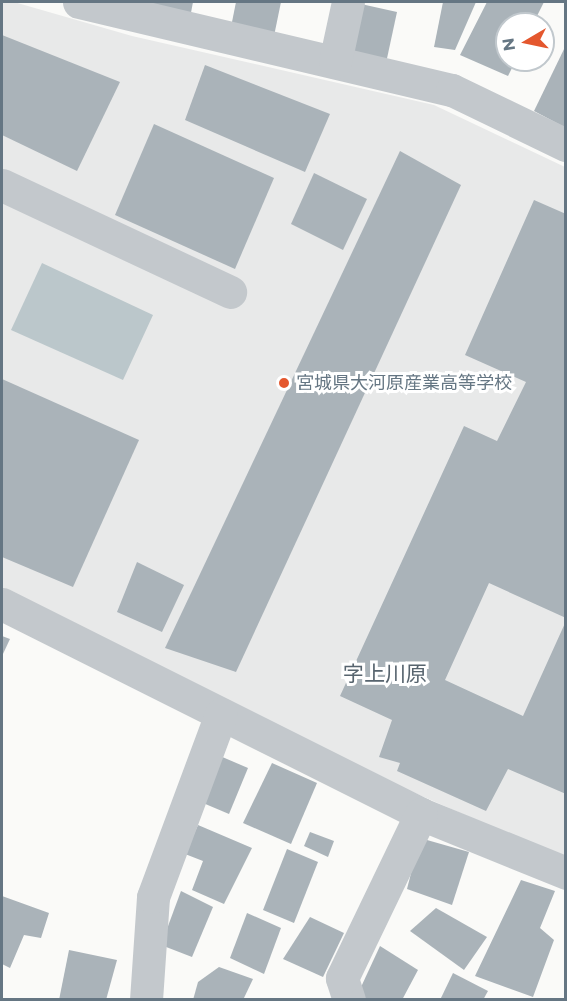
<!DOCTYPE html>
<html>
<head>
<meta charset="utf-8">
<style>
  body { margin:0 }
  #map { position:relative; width:567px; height:1001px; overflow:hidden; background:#fafaf8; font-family:Montserrat,"Noto Sans JP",sans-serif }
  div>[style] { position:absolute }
  .built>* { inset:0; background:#e8e9e9 }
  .water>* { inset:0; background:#bbc7cb }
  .building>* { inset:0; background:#aab3b9 }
  .minor>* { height:33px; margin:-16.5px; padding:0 16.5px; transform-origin:16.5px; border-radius:16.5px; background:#c3c8cc }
  .dots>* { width:16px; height:16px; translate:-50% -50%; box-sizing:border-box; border:3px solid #fff; border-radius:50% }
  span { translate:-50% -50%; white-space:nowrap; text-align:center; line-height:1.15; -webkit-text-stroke:6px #fff; paint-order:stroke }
  .poi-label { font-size:18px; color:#657683 }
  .left { translate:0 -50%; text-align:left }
  .quarter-label { font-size:21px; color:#57646e }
  .frame { position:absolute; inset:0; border:3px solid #657683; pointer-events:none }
  .north { position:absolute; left:495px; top:12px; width:60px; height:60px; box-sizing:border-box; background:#fff; border:2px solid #c1c8cd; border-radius:50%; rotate:261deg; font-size:16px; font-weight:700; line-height:24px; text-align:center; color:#657683 }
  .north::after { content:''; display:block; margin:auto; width:21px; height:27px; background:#e4572e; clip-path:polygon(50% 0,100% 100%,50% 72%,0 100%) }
</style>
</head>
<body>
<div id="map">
  <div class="built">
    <i style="clip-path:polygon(2px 2px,14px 2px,132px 36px,434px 105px,565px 167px,565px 859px,217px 706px,2px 599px)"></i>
  </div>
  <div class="water">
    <i style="clip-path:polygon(42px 263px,153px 315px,123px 380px,11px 330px)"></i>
  </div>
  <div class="building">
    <i style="clip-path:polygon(143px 2px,193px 2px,190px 18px)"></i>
    <i style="clip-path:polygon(236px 2px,281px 2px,274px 36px,231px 27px)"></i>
    <i style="clip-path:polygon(443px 2px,476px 2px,455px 50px,434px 47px)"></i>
    <i style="clip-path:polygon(487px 2px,544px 2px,533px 24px,507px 24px,507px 60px,516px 60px,508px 76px,460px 55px)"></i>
    <i style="clip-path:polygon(361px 4px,397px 12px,386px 63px,351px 55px)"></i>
    <i style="clip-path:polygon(2px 35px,120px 82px,77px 171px,2px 135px)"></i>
    <i style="clip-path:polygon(566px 45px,566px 128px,534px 111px)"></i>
    <i style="clip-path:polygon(205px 65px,330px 114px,305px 172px,185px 120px)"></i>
    <i style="clip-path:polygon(154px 124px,274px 178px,235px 269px,115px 215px)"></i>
    <i style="clip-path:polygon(400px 151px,461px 185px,236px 672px,165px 648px)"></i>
    <i style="clip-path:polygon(314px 173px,367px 199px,343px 250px,291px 224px)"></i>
    <i style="clip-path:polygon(534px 200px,566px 214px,566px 618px,489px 583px,445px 680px,523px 716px,566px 621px,566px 794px,508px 769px,486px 811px,397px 771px,400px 763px,379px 757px,392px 720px,340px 696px,464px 426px,497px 441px,526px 382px,465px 355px)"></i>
    <i style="clip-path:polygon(2px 379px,139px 440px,73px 587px,2px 557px)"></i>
    <i style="clip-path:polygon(137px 562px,184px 585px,162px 632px,117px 612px)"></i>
    <i style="clip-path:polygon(2px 636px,10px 639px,2px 656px)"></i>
    <i style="clip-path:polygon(220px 756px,248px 768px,229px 814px,203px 803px)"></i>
    <i style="clip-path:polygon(272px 763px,317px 783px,291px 844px,243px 823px)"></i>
    <i style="clip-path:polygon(198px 825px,252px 848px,224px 904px,192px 890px,203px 861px,185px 854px)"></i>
    <i style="clip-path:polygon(310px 832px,334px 841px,328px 857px,304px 846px)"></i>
    <i style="clip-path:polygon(420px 838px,469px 852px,452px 905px,407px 889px)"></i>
    <i style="clip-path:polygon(287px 849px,318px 862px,294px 923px,263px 910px)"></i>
    <i style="clip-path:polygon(521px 880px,555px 891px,540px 928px,554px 940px,533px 997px,475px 976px)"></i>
    <i style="clip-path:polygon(181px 891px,213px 907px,192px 957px,161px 945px)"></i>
    <i style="clip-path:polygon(2px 896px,49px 913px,41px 938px,24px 935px,10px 968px,2px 964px)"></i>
    <i style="clip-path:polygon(436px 908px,487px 937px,464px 970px,410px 931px)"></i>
    <i style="clip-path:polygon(247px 913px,281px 928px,264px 974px,230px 958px)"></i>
    <i style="clip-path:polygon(310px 917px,344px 933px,323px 977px,283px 959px)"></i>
    <i style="clip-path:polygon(380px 946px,418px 970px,402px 1000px,355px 1000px)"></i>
    <i style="clip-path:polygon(69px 950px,117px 960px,106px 1000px,59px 1000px)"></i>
    <i style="clip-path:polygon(219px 967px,253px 979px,243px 1000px,193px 1000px,198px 982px)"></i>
    <i style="clip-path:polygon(453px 973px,488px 991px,483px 1000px,440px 1000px)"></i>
  </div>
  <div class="minor">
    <i style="left:79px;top:2px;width:383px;rotate:13.3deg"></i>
    <i style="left:452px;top:90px;width:127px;rotate:25.8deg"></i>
    <i style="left:335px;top:62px;width:61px;rotate:-77.8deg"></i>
    <i style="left:2px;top:185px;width:252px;rotate:25.1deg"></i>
    <i style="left:2px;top:604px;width:469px;rotate:26.6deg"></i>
    <i style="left:421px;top:814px;width:157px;rotate:22.1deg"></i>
    <i style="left:146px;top:1000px;width:103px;rotate:-86.1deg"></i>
    <i style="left:153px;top:897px;width:195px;rotate:-69.6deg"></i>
    <i style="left:349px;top:1000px;width:23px;rotate:-108deg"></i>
    <i style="left:342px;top:978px;width:182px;rotate:-64.3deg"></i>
  </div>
  <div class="dots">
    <i style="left:284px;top:383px;background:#e4572e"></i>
  </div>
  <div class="poi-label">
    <span class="left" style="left:296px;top:383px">宮城県大河原産業高等学校</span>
  </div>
  <div class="quarter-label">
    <span style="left:385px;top:674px">字上川原</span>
  </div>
  <div class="frame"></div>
  <div class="north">N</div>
</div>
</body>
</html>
